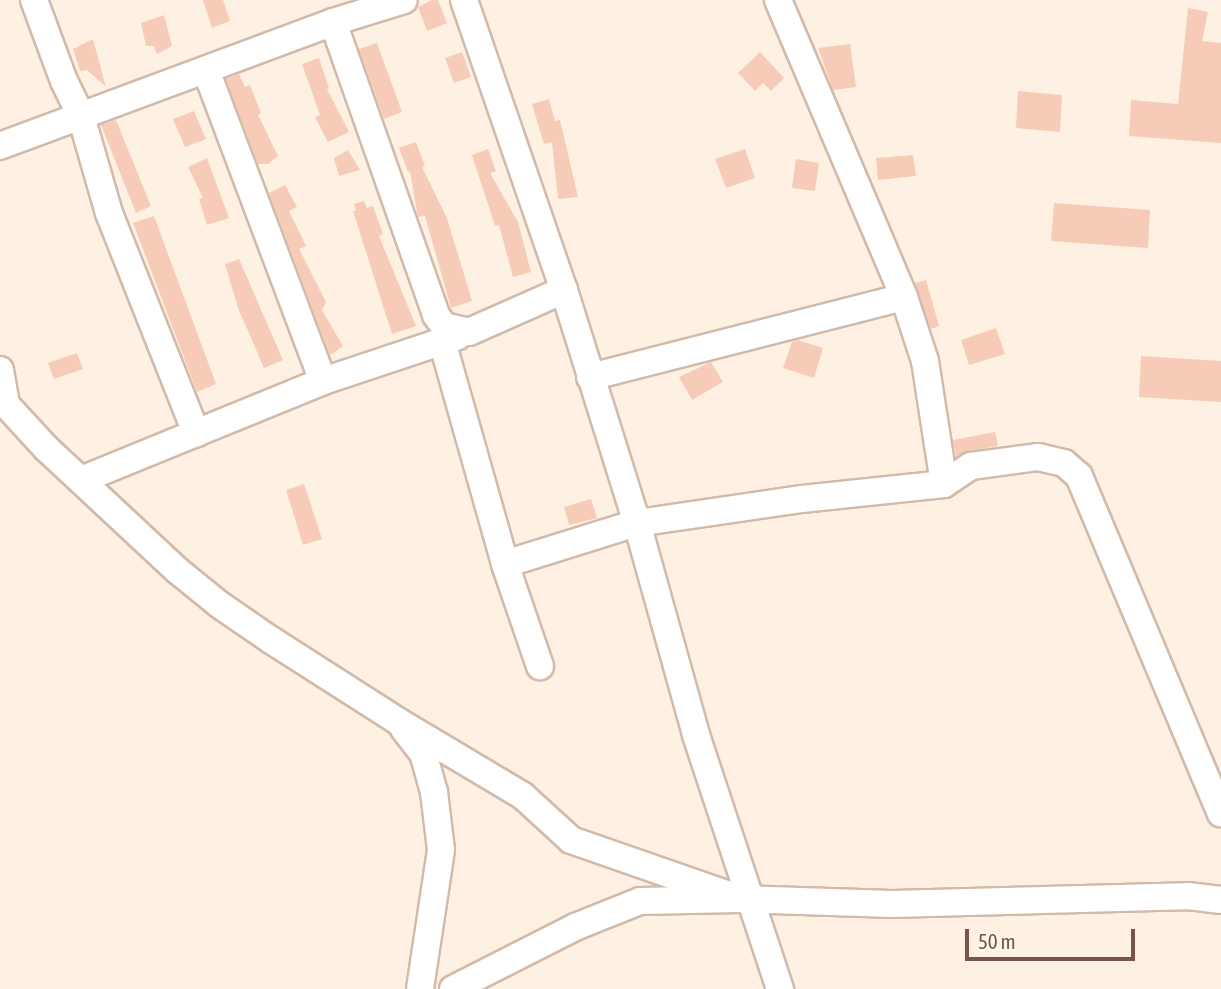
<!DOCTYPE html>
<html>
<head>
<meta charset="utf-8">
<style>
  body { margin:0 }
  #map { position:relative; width:1221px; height:989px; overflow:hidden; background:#fef1e3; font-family:"Asap Condensed",sans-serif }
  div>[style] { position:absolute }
  .building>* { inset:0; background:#f6ccb8 }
  .roads { filter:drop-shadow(2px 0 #d2baaa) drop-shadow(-2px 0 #d2baaa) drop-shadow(0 2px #d2baaa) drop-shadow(0 -2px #d2baaa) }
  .minor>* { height:26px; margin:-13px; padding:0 13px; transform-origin:13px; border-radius:13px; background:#fff }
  span { translate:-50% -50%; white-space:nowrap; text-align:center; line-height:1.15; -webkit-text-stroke:7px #fff6eb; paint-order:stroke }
  .scale { position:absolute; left:965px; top:929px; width:170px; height:32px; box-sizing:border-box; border:4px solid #785546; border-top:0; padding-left:9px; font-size:21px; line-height:24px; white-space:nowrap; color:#785546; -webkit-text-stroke:5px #fff6eb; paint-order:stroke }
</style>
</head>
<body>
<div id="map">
  <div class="building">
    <i style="clip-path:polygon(203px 0,223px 0,230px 21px,212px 28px)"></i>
    <i style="clip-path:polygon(432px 0,438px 0,447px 23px,427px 31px,418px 7px)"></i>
    <i style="clip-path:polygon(1188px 8px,1208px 12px,1202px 41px,1221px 43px,1221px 143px,1129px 136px,1131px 100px,1178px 104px)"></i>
    <i style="clip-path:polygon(164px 15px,172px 46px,157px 54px,154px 46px,146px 46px,141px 23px)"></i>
    <i style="clip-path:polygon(93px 39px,106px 87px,87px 70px,80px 71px,73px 49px)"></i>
    <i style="clip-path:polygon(377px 43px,402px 112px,384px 119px,359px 49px)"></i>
    <i style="clip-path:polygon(850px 44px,856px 87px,833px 90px,818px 48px)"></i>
    <i style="clip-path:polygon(462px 52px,471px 77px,454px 83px,445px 58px)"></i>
    <i style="clip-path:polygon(760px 52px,784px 78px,771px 91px,763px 83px,755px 91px,738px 73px)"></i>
    <i style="clip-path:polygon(319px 58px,329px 88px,327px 89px,349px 132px,328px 142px,315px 117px,320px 115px,302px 64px)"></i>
    <i style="clip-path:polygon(239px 74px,245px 87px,250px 85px,261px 113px,258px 115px,278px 156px,268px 164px,258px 164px,226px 79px)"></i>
    <i style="clip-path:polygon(1018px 91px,1062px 95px,1060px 132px,1016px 128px)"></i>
    <i style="clip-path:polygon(549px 99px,555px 121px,560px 120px,578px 197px,558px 199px,552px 142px,544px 144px,532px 104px)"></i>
    <i style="clip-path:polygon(194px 111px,206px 139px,185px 147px,173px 119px)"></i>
    <i style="clip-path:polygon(116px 120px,151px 206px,136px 213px,101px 125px)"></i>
    <i style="clip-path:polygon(416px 142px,425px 166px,422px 167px,447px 218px,472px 301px,451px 308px,425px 216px,418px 217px,417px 212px,410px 171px,408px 172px,399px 148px)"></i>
    <i style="clip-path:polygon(488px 149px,496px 171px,490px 173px,518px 222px,531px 272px,513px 277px,499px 225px,495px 226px,472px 155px)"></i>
    <i style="clip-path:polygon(745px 149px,755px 178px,726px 188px,715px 159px)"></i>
    <i style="clip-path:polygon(348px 150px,360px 170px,339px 176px,334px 158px)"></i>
    <i style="clip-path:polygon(913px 155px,916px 176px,878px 180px,876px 158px)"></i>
    <i style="clip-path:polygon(207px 158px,229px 218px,207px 225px,199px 199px,203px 198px,188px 167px)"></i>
    <i style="clip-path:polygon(796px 159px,819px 163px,815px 191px,792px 188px)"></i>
    <i style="clip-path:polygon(285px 185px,297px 207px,289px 211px,306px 246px,299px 249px,326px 302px,322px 310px,343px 346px,330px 355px,269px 193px)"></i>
    <i style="clip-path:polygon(364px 201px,367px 208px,373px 206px,383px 234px,379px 236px,416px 326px,392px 334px,353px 211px,356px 211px,354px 204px)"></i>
    <i style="clip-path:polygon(1054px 203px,1150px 210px,1148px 248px,1051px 241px)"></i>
    <i style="clip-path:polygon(154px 216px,216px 384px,197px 392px,133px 223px)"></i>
    <i style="clip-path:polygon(239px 259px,283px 360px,264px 368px,238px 308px,225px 264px)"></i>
    <i style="clip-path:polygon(926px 280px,939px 326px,931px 329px,915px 283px)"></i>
    <i style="clip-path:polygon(996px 328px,1005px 354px,969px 365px,961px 340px)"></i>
    <i style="clip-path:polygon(798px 340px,823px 348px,814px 378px,783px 368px,792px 342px)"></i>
    <i style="clip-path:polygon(77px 353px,83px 369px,54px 379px,48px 363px)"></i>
    <i style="clip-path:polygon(1141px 356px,1221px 361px,1221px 402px,1139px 397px)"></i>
    <i style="clip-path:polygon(711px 362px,723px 382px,692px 400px,679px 377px)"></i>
    <i style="clip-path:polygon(995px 432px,998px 446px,968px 451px,956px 457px,953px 440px)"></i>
    <i style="clip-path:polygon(304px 484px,322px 539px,303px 545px,286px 490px)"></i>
    <i style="clip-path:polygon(591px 499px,597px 518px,569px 525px,564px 507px)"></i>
  </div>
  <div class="roads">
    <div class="minor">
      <i style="left:34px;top:0;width:86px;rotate:69.7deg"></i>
      <i style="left:64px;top:81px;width:39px;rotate:64deg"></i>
      <i style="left:81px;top:116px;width:101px;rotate:73.9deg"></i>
      <i style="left:109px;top:213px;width:237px;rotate:68.4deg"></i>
      <i style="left:464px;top:0;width:307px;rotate:71deg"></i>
      <i style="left:564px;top:290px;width:244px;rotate:72.6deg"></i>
      <i style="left:637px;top:523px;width:220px;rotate:74.4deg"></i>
      <i style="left:696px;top:735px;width:268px;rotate:71.7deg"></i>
      <i style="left:778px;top:0;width:323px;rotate:67deg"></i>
      <i style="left:904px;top:297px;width:67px;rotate:71.8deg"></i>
      <i style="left:925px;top:361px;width:124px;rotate:81.2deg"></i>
      <i style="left:333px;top:22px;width:311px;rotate:70.6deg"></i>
      <i style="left:436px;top:315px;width:14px;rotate:54deg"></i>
      <i style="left:444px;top:326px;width:26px;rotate:13deg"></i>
      <i style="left:469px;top:332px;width:104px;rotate:-23.9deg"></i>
      <i style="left:206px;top:70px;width:332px;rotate:69.4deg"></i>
      <i style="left:0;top:146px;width:355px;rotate:-20.4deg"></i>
      <i style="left:333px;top:22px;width:74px;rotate:-17.2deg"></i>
      <i style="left:442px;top:341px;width:232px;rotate:74.2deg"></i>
      <i style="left:505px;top:564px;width:138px;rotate:-17.3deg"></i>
      <i style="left:637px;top:523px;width:167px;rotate:-8.3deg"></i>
      <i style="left:802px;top:499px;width:143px;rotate:-6deg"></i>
      <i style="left:944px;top:484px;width:32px;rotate:-34deg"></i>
      <i style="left:971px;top:466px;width:68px;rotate:-7.7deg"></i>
      <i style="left:1038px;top:457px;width:27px;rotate:13deg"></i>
      <i style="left:1064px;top:463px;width:20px;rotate:41deg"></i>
      <i style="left:1079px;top:476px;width:366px;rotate:67.2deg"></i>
      <i style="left:0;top:370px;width:36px;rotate:80deg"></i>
      <i style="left:590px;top:377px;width:324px;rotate:-14.3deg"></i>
      <i style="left:0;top:398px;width:68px;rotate:47.4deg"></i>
      <i style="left:46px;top:448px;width:180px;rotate:43deg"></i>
      <i style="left:178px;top:571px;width:54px;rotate:39deg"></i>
      <i style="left:220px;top:605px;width:62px;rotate:34.5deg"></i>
      <i style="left:271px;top:640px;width:152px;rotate:32.6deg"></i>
      <i style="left:399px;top:722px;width:144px;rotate:30.8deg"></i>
      <i style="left:523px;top:796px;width:65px;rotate:42.5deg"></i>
      <i style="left:571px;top:840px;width:179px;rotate:19.2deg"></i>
      <i style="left:81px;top:480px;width:261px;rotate:-22.2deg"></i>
      <i style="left:323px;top:381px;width:142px;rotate:-18.4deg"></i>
      <i style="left:505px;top:564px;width:108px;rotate:71.1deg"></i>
      <i style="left:404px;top:729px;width:31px;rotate:52deg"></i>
      <i style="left:423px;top:753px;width:41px;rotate:74.2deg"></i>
      <i style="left:434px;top:792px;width:58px;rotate:83.1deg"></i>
      <i style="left:441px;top:850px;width:141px;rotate:98.6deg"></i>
      <i style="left:453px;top:989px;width:137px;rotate:-26.9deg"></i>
      <i style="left:575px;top:927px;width:70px;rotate:-21.8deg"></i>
      <i style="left:640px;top:901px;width:100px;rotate:-1.1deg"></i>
      <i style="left:740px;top:899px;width:152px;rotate:1.9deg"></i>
      <i style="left:892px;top:904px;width:296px;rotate:-1.5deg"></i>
      <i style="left:1188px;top:896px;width:33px;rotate:7deg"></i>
    </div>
  </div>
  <div class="scale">50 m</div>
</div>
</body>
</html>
